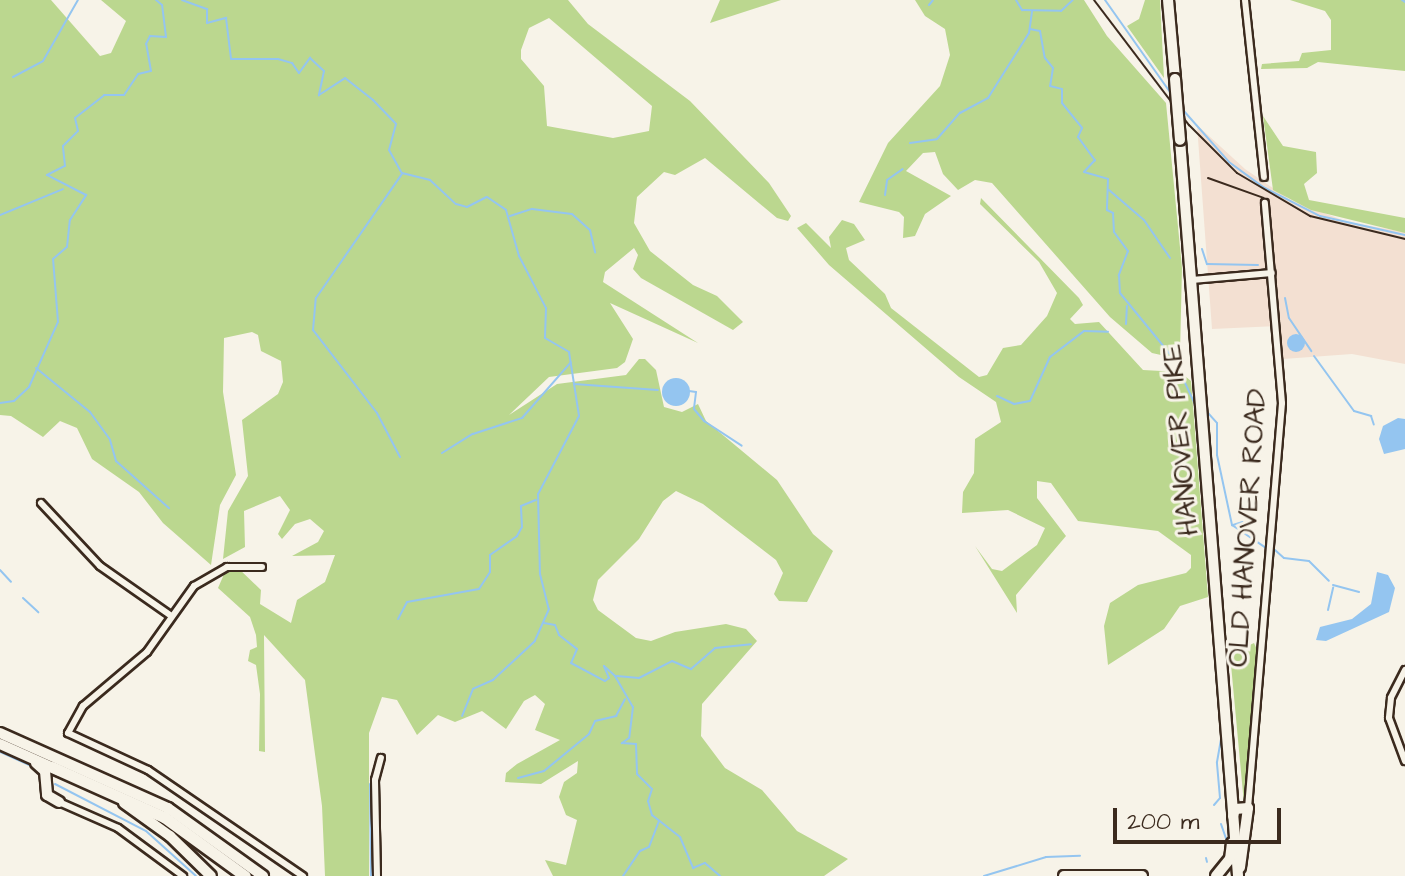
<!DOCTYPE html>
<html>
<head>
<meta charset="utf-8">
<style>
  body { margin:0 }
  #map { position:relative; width:1405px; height:876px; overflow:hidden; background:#f7f3e8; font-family:"Architects Daughter",sans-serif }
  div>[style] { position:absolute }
  .built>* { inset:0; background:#f3e0d2 }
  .green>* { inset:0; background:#bbd78f }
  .water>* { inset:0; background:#94c5f0 }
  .round { border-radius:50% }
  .stream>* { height:2px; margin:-1px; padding:0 1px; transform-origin:1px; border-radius:1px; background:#94c5f0 }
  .roads { filter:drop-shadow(2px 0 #3b2a1e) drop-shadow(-2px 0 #3b2a1e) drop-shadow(0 2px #3b2a1e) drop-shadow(0 -2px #3b2a1e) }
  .minor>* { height:6px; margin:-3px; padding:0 3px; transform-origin:3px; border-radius:3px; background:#f7f3e8 }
  .trunk>* { height:10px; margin:-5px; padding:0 5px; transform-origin:5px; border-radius:5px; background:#f7f3e8 }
  .motorway>* { height:11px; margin:-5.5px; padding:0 5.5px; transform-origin:5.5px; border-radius:5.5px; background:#f7f3e8 }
  .rail>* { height:2px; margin:-1px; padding:0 1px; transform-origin:1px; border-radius:1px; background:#3b2a1e }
  .bridges { filter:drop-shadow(2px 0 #3b2a1e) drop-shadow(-2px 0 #3b2a1e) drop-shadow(0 2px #3b2a1e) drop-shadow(0 -2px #3b2a1e) }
  .trunk-bridge>* { height:10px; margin:-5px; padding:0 5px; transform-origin:5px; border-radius:5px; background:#f7f3e8 }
  span { translate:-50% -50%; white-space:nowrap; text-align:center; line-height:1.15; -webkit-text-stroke:6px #f7f3e8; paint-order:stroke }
  .street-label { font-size:28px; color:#3b2a1e }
  .scale { position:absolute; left:1113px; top:808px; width:168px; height:36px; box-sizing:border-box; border:4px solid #3b2a1e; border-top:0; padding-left:10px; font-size:24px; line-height:28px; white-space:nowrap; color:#3b2a1e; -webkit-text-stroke:6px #f7f3e8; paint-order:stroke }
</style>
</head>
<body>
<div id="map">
  <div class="built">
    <i style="clip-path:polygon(1197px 125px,1245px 169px,1289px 199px,1347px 222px,1405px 232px,1405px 364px,1352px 354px,1283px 359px,1280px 326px,1212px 329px)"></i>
  </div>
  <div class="green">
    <i style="clip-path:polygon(evenodd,0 0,51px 0,100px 56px,111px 53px,126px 21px,101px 0,568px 0,588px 24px,690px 101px,769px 183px,791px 216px,788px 221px,777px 218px,705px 158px,675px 175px,664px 172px,637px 197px,634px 223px,650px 251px,693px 285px,717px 296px,743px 322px,733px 330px,641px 278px,633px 269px,638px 255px,634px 248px,605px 272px,603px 282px,698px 343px,610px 303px,633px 339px,625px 362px,617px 368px,549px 377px,509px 415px,557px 384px,626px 375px,639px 359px,645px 359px,656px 370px,664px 407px,682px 412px,698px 404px,706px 421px,777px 480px,813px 534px,833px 551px,807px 602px,779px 601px,774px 594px,783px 573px,776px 560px,703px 504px,676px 491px,663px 501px,639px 539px,598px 580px,593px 600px,598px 610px,636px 638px,651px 641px,675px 632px,726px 624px,746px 629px,757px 641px,702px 704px,701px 736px,725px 768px,762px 790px,797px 831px,848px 859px,824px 876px,553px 876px,545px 860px,566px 865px,577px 820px,566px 815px,559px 797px,564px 782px,577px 773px,578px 761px,541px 784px,505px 782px,506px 773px,517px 764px,560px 740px,535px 730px,545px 704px,535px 695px,524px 701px,506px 729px,482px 711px,455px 722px,438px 715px,417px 735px,397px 700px,382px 697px,369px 733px,369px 876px,325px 876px,322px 806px,305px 680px,264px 635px,265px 752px,259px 751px,260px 694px,256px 665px,248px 661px,250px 650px,257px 647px,256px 635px,250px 617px,218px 588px,225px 572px,238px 568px,261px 590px,260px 604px,291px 623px,297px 600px,325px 582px,335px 555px,292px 556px,318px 542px,324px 531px,310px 519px,295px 524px,282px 539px,278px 534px,290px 510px,280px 496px,244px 511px,245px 547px,223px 559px,228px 511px,248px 476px,242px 420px,278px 394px,283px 382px,281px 361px,261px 351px,258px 335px,252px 332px,224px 338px,223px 392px,236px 475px,220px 505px,211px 565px,163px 523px,139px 492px,92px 459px,77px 428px,60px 421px,43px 437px,11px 416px,0 415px,0 0,549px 18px,652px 106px,649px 131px,613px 138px,547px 126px,544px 86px,521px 59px,521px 50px,529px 28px,549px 18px)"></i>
    <i style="clip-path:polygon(720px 0,781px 0,710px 23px)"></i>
    <i style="clip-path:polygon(915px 0,1084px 0,1107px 36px,1166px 103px,1182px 268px,1180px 353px,1170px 357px,1152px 353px,1110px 317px,992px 183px,975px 180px,958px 190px,943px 174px,935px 152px,923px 153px,906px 171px,951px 196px,925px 214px,915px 236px,903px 238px,904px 217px,899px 212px,859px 202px,888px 143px,940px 86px,950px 55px,945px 29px,925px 16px)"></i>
    <i style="clip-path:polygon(1145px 0,1160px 0,1164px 78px,1127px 26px,1139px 19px)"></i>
    <i style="clip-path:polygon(1290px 0,1405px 0,1405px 71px,1318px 62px,1307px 68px,1261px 69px,1262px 64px,1299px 61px,1302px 53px,1331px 50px,1331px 20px,1325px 11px)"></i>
    <i style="clip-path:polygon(1263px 116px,1283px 146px,1316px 152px,1317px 173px,1304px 184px,1309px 200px,1405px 218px,1405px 233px,1311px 210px,1273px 190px)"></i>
    <i style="clip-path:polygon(981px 198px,1079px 298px,1083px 305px,1070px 319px,1075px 324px,1099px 322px,1143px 370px,1180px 372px,1191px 381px,1208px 597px,1180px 606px,1164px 629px,1108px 665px,1104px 626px,1110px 603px,1138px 585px,1186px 573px,1191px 568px,1191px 555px,1158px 531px,1078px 521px,1051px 483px,1037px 481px,1037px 498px,1066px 536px,1016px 595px,1017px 613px,975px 546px,992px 569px,1002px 571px,1037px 545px,1045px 528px,1008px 510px,962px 513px,963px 492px,974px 473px,975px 439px,1001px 422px,996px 402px,959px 377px,829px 265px,797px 228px,806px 223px,831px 248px,829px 237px,842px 220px,854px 224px,865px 240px,846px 248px,849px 260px,885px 294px,891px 308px,979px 377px,987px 375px,1003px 348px,1021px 345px,1047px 316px,1057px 293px,1039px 262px,980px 204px)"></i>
    <i style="clip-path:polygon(1254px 643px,1258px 652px,1244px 804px,1230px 654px)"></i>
  </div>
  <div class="water">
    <i class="round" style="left:1287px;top:334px;width:18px;height:18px"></i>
    <i class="round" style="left:662px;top:378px;width:28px;height:28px"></i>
    <i style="clip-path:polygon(1398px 418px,1405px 419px,1405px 449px,1384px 454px,1379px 439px,1383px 426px)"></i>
    <i style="clip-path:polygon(1377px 572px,1388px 575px,1395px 588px,1389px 612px,1326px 641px,1316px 640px,1320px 627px,1352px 619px,1371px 604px)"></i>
  </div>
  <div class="stream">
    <i style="left:182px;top:0;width:27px;rotate:20deg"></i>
    <i style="left:207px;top:9px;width:14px;rotate:90deg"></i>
    <i style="left:207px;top:23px;width:20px;rotate:-15deg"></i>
    <i style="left:226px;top:18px;width:41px;rotate:83deg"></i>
    <i style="left:231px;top:59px;width:47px"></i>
    <i style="left:278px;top:59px;width:15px;rotate:16deg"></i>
    <i style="left:292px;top:63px;width:12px;rotate:55deg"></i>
    <i style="left:299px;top:73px;width:19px;rotate:-54deg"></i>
    <i style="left:310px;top:58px;width:19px;rotate:43deg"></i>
    <i style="left:324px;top:71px;width:25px;rotate:102deg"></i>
    <i style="left:319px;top:95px;width:31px;rotate:-33deg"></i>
    <i style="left:345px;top:78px;width:36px;rotate:38deg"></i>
    <i style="left:373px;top:100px;width:33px;rotate:46deg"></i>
    <i style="left:396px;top:124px;width:27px;rotate:105deg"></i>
    <i style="left:389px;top:150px;width:26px;rotate:61deg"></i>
    <i style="left:402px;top:173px;width:29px;rotate:14deg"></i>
    <i style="left:430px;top:180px;width:35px;rotate:43deg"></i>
    <i style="left:456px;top:204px;width:11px;rotate:15deg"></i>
    <i style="left:467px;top:207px;width:22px;rotate:-27deg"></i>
    <i style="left:487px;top:197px;width:23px;rotate:34deg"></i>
    <i style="left:506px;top:210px;width:48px;rotate:74.2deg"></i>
    <i style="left:519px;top:256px;width:59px;rotate:62.6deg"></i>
    <i style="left:546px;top:308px;width:30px;rotate:92deg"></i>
    <i style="left:545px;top:338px;width:28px;rotate:30deg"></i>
    <i style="left:569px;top:352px;width:65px;rotate:81.1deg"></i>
    <i style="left:579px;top:416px;width:88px;rotate:117.7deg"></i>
    <i style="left:538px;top:494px;width:80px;rotate:88.6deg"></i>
    <i style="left:540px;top:574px;width:36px;rotate:76deg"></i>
    <i style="left:549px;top:609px;width:35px;rotate:114deg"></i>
    <i style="left:535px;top:641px;width:57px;rotate:137.1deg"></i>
    <i style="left:493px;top:680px;width:22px;rotate:156deg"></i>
    <i style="left:473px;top:689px;width:29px;rotate:112deg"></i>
    <i style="left:1016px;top:0;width:12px;rotate:59deg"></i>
    <i style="left:1022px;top:10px;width:39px;rotate:1deg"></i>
    <i style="left:1061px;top:11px;width:16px;rotate:-43deg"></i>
    <i style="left:1105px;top:0;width:116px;rotate:54.8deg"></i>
    <i style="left:1402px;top:0;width:4px;rotate:34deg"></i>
    <i style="left:929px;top:5px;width:6px;rotate:-51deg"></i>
    <i style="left:1030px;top:29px;width:10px;rotate:11deg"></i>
    <i style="left:1040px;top:31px;width:27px;rotate:80deg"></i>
    <i style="left:1045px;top:58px;width:13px;rotate:51deg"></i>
    <i style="left:1053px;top:68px;width:18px;rotate:99deg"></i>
    <i style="left:1050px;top:86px;width:12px;rotate:14deg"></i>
    <i style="left:1062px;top:89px;width:14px;rotate:90deg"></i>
    <i style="left:1062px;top:103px;width:32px;rotate:51deg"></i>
    <i style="left:1082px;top:128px;width:10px;rotate:114deg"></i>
    <i style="left:1078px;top:137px;width:29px;rotate:54deg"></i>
    <i style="left:1095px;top:160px;width:16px;rotate:133deg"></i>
    <i style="left:1084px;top:172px;width:25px;rotate:16deg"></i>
    <i style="left:1108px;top:179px;width:31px;rotate:92deg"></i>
    <i style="left:1107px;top:210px;width:7px;rotate:27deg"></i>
    <i style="left:1113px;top:213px;width:19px;rotate:87deg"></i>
    <i style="left:1114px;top:232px;width:24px;rotate:54deg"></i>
    <i style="left:1128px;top:251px;width:26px;rotate:111deg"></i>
    <i style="left:1119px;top:275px;width:18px;rotate:87deg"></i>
    <i style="left:1120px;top:293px;width:85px;rotate:50.7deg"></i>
    <i style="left:13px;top:77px;width:34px;rotate:-28deg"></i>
    <i style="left:43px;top:61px;width:70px;rotate:-60.2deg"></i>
    <i style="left:1183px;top:110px;width:69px;rotate:48.5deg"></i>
    <i style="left:1229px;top:162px;width:42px;rotate:36.3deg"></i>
    <i style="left:1263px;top:187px;width:64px;rotate:27deg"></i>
    <i style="left:1320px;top:216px;width:87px;rotate:12.6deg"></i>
    <i style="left:910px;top:143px;width:27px;rotate:-8deg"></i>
    <i style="left:937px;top:139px;width:35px;rotate:-49deg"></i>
    <i style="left:960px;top:113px;width:32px;rotate:-28deg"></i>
    <i style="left:988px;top:98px;width:77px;rotate:-57.8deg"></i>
    <i style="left:1029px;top:33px;width:22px;rotate:-82deg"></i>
    <i style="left:1109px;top:190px;width:46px;rotate:40.6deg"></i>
    <i style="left:1144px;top:220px;width:46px;rotate:55.6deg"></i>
    <i style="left:885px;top:195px;width:15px;rotate:-82deg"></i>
    <i style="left:887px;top:180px;width:19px;rotate:-35deg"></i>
    <i style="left:0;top:215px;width:68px;rotate:-22.4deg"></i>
    <i style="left:510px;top:216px;width:23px;rotate:-18deg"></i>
    <i style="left:532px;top:209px;width:40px;rotate:7.1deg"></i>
    <i style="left:572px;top:214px;width:24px;rotate:42deg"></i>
    <i style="left:590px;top:230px;width:23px;rotate:77deg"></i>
    <i style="left:1202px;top:249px;width:16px;rotate:72deg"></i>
    <i style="left:1207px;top:264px;width:51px;rotate:1.1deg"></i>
    <i style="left:1285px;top:298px;width:20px;rotate:79deg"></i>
    <i style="left:1289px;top:318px;width:40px;rotate:56deg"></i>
    <i style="left:1126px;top:324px;width:18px;rotate:-87deg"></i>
    <i style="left:1314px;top:356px;width:68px;rotate:54deg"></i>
    <i style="left:1354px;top:411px;width:18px;rotate:16deg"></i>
    <i style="left:1371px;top:416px;width:9px;rotate:72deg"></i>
    <i style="left:36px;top:368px;width:70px;rotate:39.2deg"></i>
    <i style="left:90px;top:412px;width:34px;rotate:54deg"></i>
    <i style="left:110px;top:440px;width:22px;rotate:74deg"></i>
    <i style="left:116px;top:461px;width:71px;rotate:41.6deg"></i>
    <i style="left:1179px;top:370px;width:38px;rotate:65deg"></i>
    <i style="left:574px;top:384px;width:84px;rotate:4.1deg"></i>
    <i style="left:689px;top:391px;width:7px;rotate:8deg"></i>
    <i style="left:696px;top:392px;width:17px;rotate:97deg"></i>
    <i style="left:694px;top:409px;width:16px;rotate:50deg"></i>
    <i style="left:704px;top:421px;width:45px;rotate:33.3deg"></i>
    <i style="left:997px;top:396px;width:19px;rotate:25deg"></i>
    <i style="left:1014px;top:404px;width:16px;rotate:-11deg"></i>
    <i style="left:1030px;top:401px;width:48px;rotate:-65.6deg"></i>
    <i style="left:1050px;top:357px;width:43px;rotate:-37.4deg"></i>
    <i style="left:1084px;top:331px;width:24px;rotate:2deg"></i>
    <i style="left:0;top:403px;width:14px;rotate:-8deg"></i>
    <i style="left:14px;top:401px;width:21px;rotate:-43deg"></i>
    <i style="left:29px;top:387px;width:71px;rotate:-66deg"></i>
    <i style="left:58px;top:322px;width:63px;rotate:-94.5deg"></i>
    <i style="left:53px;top:259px;width:18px;rotate:-41deg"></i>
    <i style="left:67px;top:247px;width:27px;rotate:-84deg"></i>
    <i style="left:70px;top:220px;width:30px;rotate:-57deg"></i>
    <i style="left:86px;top:195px;width:44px;rotate:-152.9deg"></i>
    <i style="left:47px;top:175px;width:20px;rotate:-27deg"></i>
    <i style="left:65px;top:166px;width:20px;rotate:-96deg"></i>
    <i style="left:63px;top:146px;width:21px;rotate:-45deg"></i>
    <i style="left:78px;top:131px;width:13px;rotate:-103deg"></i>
    <i style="left:75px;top:118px;width:37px;rotate:-38deg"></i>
    <i style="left:104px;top:95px;width:20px"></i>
    <i style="left:124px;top:95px;width:25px;rotate:-56deg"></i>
    <i style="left:138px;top:74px;width:13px;rotate:-13deg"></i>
    <i style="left:151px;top:71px;width:27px;rotate:-100deg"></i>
    <i style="left:146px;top:44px;width:9px;rotate:-63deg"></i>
    <i style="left:150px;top:36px;width:16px;rotate:4deg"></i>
    <i style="left:166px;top:37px;width:32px;rotate:-97deg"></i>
    <i style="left:162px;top:5px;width:8px;rotate:-140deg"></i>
    <i style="left:1208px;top:413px;width:13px;rotate:48deg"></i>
    <i style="left:1217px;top:423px;width:32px;rotate:90deg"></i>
    <i style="left:1217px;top:455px;width:72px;rotate:77.9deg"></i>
    <i style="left:1232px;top:525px;width:40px;rotate:34deg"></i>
    <i style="left:442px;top:453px;width:36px;rotate:-32deg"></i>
    <i style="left:473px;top:434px;width:52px;rotate:-18.1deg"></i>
    <i style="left:522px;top:418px;width:74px;rotate:-48.8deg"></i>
    <i style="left:400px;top:457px;width:50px;rotate:-117.6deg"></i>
    <i style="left:377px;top:413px;width:105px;rotate:-127.6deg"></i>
    <i style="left:313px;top:330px;width:32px;rotate:-85deg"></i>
    <i style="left:316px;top:298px;width:151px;rotate:-55.3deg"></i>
    <i style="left:1233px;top:525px;width:10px;rotate:-17deg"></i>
    <i style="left:1275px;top:550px;width:12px;rotate:42deg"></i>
    <i style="left:1284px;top:558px;width:25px;rotate:7deg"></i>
    <i style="left:1309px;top:561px;width:28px;rotate:45deg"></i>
    <i style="left:0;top:570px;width:16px;rotate:47deg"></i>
    <i style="left:1333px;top:585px;width:27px;rotate:15deg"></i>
    <i style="left:23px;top:598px;width:21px;rotate:43deg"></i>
    <i style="left:1328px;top:610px;width:23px;rotate:-77deg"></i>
    <i style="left:398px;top:619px;width:19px;rotate:-62deg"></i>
    <i style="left:407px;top:602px;width:73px;rotate:-10.2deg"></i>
    <i style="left:479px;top:589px;width:20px;rotate:-57deg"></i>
    <i style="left:490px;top:572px;width:17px;rotate:-90deg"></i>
    <i style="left:490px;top:555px;width:33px;rotate:-35deg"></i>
    <i style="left:517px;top:536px;width:10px;rotate:-61deg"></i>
    <i style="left:522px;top:527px;width:21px;rotate:-93deg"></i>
    <i style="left:521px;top:506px;width:16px;rotate:-22deg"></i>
    <i style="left:544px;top:623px;width:11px;rotate:10deg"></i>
    <i style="left:555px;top:625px;width:11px;rotate:68deg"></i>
    <i style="left:559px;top:635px;width:23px;rotate:38deg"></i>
    <i style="left:577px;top:649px;width:15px;rotate:113deg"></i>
    <i style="left:571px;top:663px;width:38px;rotate:28deg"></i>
    <i style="left:605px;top:681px;width:5px;rotate:-37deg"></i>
    <i style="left:609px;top:678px;width:13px;rotate:-113deg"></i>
    <i style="left:604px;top:666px;width:15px;rotate:42deg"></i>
    <i style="left:615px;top:676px;width:36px;rotate:60deg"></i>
    <i style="left:633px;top:707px;width:31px;rotate:97deg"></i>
    <i style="left:629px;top:738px;width:9px;rotate:144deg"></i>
    <i style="left:622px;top:743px;width:14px;rotate:4deg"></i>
    <i style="left:636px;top:744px;width:30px;rotate:88deg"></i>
    <i style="left:637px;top:774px;width:21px;rotate:45deg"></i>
    <i style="left:652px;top:789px;width:13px;rotate:108deg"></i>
    <i style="left:648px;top:801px;width:15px;rotate:74deg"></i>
    <i style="left:652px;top:815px;width:36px;rotate:38deg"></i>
    <i style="left:680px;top:837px;width:34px;rotate:67deg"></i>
    <i style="left:693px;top:868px;width:13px;rotate:-23deg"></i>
    <i style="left:705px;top:863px;width:20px;rotate:41deg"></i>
    <i style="left:617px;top:676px;width:22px;rotate:5deg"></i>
    <i style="left:639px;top:678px;width:37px;rotate:-27deg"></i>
    <i style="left:672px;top:661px;width:21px;rotate:23deg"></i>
    <i style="left:691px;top:669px;width:32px;rotate:-41deg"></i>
    <i style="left:715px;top:648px;width:36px;rotate:-6deg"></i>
    <i style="left:0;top:752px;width:35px;rotate:24deg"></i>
    <i style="left:518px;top:778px;width:27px;rotate:-15deg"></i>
    <i style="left:544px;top:771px;width:58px;rotate:-39.4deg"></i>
    <i style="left:589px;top:734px;width:14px;rotate:-65deg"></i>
    <i style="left:595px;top:721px;width:22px;rotate:-13deg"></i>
    <i style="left:616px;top:716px;width:19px;rotate:-62deg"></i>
    <i style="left:55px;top:784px;width:102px;rotate:27.3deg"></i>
    <i style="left:146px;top:831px;width:67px;rotate:42deg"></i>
    <i style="left:370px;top:784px;width:92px;rotate:89.4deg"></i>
    <i style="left:1214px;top:805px;width:9px;rotate:-49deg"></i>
    <i style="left:1220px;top:798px;width:36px;rotate:-95deg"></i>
    <i style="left:1217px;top:762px;width:28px;rotate:-80deg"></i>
    <i style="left:1221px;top:824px;width:18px;rotate:71deg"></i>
    <i style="left:1206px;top:858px;width:4px;rotate:76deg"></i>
    <i style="left:623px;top:876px;width:30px;rotate:-56deg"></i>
    <i style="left:640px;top:851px;width:10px;rotate:-24deg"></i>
    <i style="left:649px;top:847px;width:28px;rotate:-69deg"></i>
    <i style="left:984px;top:876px;width:65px;rotate:-17deg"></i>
    <i style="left:1046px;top:857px;width:34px;rotate:-2deg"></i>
  </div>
  <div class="roads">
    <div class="minor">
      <i style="left:1245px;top:0;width:178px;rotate:83.9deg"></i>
      <i style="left:1192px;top:280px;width:80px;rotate:-5deg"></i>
      <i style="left:41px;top:503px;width:86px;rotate:46.9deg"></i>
      <i style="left:100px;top:566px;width:85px;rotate:35deg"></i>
      <i style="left:262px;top:567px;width:35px;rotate:180deg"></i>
      <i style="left:227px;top:567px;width:38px;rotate:150deg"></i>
      <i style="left:194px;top:586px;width:81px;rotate:125.5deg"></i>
      <i style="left:147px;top:652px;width:84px;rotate:139.8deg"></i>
      <i style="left:83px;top:706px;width:31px;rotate:119deg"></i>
      <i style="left:68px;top:733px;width:88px;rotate:24.8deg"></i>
      <i style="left:148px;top:770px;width:188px;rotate:34.4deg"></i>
      <i style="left:1405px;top:670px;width:31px;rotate:117deg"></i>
      <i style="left:1391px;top:698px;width:20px;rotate:96deg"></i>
      <i style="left:1389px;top:718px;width:46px;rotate:69.6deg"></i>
      <i style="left:59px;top:802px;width:64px;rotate:23.8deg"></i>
      <i style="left:118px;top:828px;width:81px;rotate:36.4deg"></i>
      <i style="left:1248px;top:808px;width:406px;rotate:-85.2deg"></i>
      <i style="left:1282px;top:403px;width:201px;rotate:-94.9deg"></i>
      <i style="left:377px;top:876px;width:96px;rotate:-91.2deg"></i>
      <i style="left:375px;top:780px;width:23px;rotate:-75deg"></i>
    </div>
    <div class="trunk">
      <i style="left:1168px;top:0;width:79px;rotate:84.9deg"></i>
      <i style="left:1180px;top:140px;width:738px;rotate:85.49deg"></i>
      <i style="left:0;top:733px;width:184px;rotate:24.1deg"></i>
      <i style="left:168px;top:808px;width:117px;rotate:35.6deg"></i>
      <i style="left:0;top:744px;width:66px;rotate:24.2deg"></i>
      <i style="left:36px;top:763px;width:12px;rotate:42deg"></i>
      <i style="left:45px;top:771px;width:24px;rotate:85deg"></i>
      <i style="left:47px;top:795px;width:14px;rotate:30deg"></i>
      <i style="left:124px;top:803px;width:57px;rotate:35.7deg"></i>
      <i style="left:170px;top:836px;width:57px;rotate:44.3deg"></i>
      <i style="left:1233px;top:816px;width:7px;rotate:-74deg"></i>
      <i style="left:1235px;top:809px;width:13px;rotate:-4deg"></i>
      <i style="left:1248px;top:808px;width:60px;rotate:97.7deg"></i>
      <i style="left:1064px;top:876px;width:78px"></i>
      <i style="left:1216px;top:876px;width:22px;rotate:-51deg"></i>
      <i style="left:1230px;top:859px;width:16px;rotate:-83deg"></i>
    </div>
    <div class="motorway">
      <i style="left:52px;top:767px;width:123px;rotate:24.1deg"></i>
      <i style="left:164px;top:817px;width:100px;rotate:36.1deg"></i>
    </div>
  </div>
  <div class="rail">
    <i style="left:1094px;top:0;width:157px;rotate:52.8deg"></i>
    <i style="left:1189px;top:125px;width:68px;rotate:45deg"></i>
    <i style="left:1237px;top:173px;width:85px;rotate:30.5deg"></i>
    <i style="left:1310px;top:216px;width:98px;rotate:13.6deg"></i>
    <i style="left:1208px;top:178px;width:59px;rotate:19.7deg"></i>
  </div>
  <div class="bridges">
    <div class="trunk-bridge">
      <i style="left:1175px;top:79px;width:61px;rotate:85.3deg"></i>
    </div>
  </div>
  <div class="street-label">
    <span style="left:1181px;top:440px;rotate:-95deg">HANOVER PIKE</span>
    <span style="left:1248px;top:528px;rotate:-86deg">OLD HANOVER ROAD</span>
  </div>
  <div class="scale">200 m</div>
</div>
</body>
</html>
